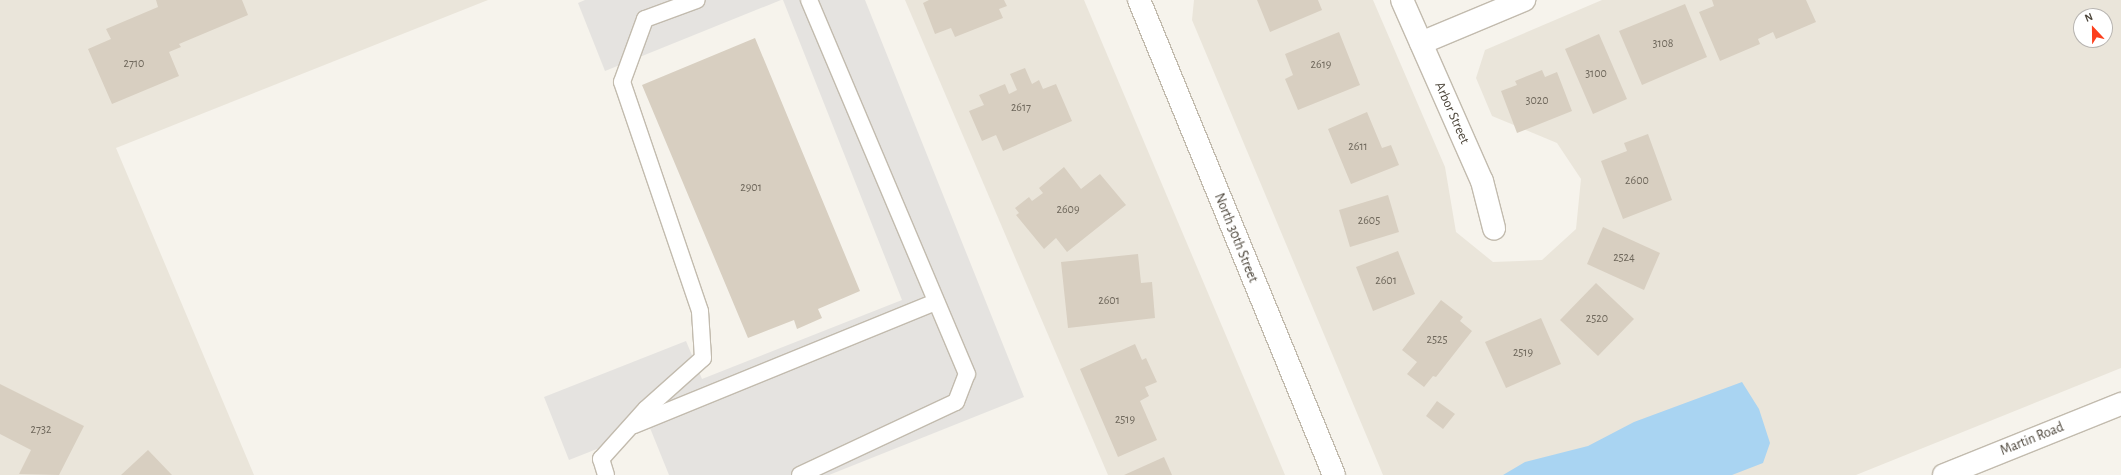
<!DOCTYPE html>
<html>
<head>
<meta charset="utf-8">
<style>
  body { margin:0 }
  #map { position:relative; width:2121px; height:475px; overflow:hidden; background:#f6f3ec; font-family:"Alegreya Sans",sans-serif }
  div>[style] { position:absolute }
  .residential>* { inset:0; background:#eae5da }
  .parking>* { inset:0; background:#e5e3e0 }
  .water>* { inset:0; background:#a9d4f2 }
  .building>* { inset:0; background:#d8cfc1 }
  .roads { filter:drop-shadow(1px 0 #c2bbae) drop-shadow(-1px 0 #c2bbae) drop-shadow(0 1px #c2bbae) drop-shadow(0 -1px #c2bbae) }
  .service>* { height:16px; margin:-8px; padding:0 8px; transform-origin:8px; border-radius:8px; background:#fff }
  .minor>* { height:22px; margin:-11px; padding:0 11px; transform-origin:11px; border-radius:11px; background:#fff }
  .tertiary>* { height:22px; margin:-11px; padding:0 11px; transform-origin:11px; border-radius:11px; background:#fff }
  span { translate:-50% -50%; white-space:nowrap; text-align:center; line-height:1.15; -webkit-text-stroke:3px #fff; paint-order:stroke }
  .number-label { font-size:12px; color:#6e675b }
  .number-label span { -webkit-text-stroke-width:0 }
  .street-label { font-size:14px; color:#4b4439 }
  .north { position:absolute; left:2073px; top:8px; width:40px; height:40px; box-sizing:border-box; background:#fff; border:1px solid #b7b4b0; border-radius:50%; rotate:338deg; font-size:11px; font-weight:700; line-height:16px; text-align:center; color:#4b4439 }
  .north::after { content:''; display:block; margin:auto; width:14px; height:18px; background:#fc3f1d; clip-path:polygon(50% 0,100% 100%,50% 72%,0 100%) }
</style>
</head>
<body>
<div id="map">
  <div class="residential">
    <i style="clip-path:polygon(0 0,488px 0,116px 148px,254px 475px,0 475px)"></i>
    <i style="clip-path:polygon(905px 0,1084px 0,1285px 475px,1108px 475px)"></i>
    <i style="clip-path:polygon(evenodd,1194px 0,1373px 0,1445px 167px,1456px 232px,1493px 262px,1542px 260px,1576px 229px,1581px 179px,1557px 143px,1492px 116px,1476px 78px,1485px 50px,1602px 0,2121px 0,2121px 368px,1856px 475px,1383px 475px,1192px 20px,1194px 0,2081px 16px,2105px 16px,2105px 40px,2081px 40px,2081px 16px)"></i>
  </div>
  <div class="parking">
    <i style="clip-path:polygon(585px 0,781px 0,605px 71px,578px 3px)"></i>
    <i style="clip-path:polygon(783px 0,865px 0,1024px 397px,829px 475px,669px 475px,650px 428px,569px 460px,544px 397px,686px 341px,702px 379px,902px 300px)"></i>
  </div>
  <div class="water">
    <i style="clip-path:polygon(1742px 382px,1759px 409px,1770px 443px,1763px 463px,1732px 475px,1503px 475px,1525px 462px,1588px 446px,1634px 422px)"></i>
  </div>
  <div class="building">
    <i style="clip-path:polygon(156px 0,242px 0,248px 15px,179px 44px,181px 47px,169px 52px,179px 76px,112px 104px,88px 49px,111px 39px,106px 29px,158px 7px)"></i>
    <i style="clip-path:polygon(929px 0,1004px 0,1007px 6px,999px 9px,1003px 18px,955px 37px,951px 28px,935px 34px,923px 3px)"></i>
    <i style="clip-path:polygon(1257px 0,1318px 0,1322px 10px,1270px 32px)"></i>
    <i style="clip-path:polygon(1712px 0,1806px 0,1816px 22px,1776px 39px,1773px 32px,1758px 39px,1760px 44px,1720px 61px,1699px 12px,1714px 6px)"></i>
    <i style="clip-path:polygon(1685px 4px,1707px 57px,1642px 85px,1619px 31px)"></i>
    <i style="clip-path:polygon(1339px 32px,1360px 85px,1298px 110px,1285px 79px,1293px 75px,1285px 54px)"></i>
    <i style="clip-path:polygon(1599px 34px,1627px 99px,1593px 114px,1565px 49px)"></i>
    <i style="clip-path:polygon(755px 38px,860px 291px,818px 309px,822px 318px,797px 329px,794px 320px,748px 338px,642px 85px)"></i>
    <i style="clip-path:polygon(1025px 68px,1032px 84px,1039px 80px,1043px 89px,1056px 84px,1072px 121px,1003px 151px,996px 135px,982px 141px,969px 111px,984px 105px,979px 95px,1005px 84px,1009px 94px,1017px 90px,1010px 74px)"></i>
    <i style="clip-path:polygon(1542px 70px,1545px 77px,1557px 72px,1572px 111px,1517px 133px,1501px 91px,1517px 85px,1515px 81px)"></i>
    <i style="clip-path:polygon(1367px 112px,1382px 148px,1391px 145px,1399px 165px,1351px 184px,1328px 129px)"></i>
    <i style="clip-path:polygon(1648px 134px,1672px 200px,1623px 219px,1601px 161px,1627px 151px,1624px 143px)"></i>
    <i style="clip-path:polygon(1064px 167px,1081px 189px,1100px 174px,1126px 205px,1067px 252px,1056px 238px,1044px 249px,1016px 215px,1019px 213px,1015px 208px,1029px 197px,1032px 201px,1043px 193px,1039px 188px)"></i>
    <i style="clip-path:polygon(1388px 195px,1399px 232px,1350px 247px,1339px 210px)"></i>
    <i style="clip-path:polygon(1603px 227px,1660px 253px,1644px 290px,1587px 264px)"></i>
    <i style="clip-path:polygon(1398px 251px,1415px 294px,1373px 311px,1356px 267px)"></i>
    <i style="clip-path:polygon(1138px 254px,1141px 283px,1152px 282px,1155px 318px,1068px 328px,1061px 262px)"></i>
    <i style="clip-path:polygon(1596px 283px,1634px 319px,1598px 356px,1560px 320px)"></i>
    <i style="clip-path:polygon(1441px 300px,1463px 317px,1460px 321px,1472px 331px,1436px 377px,1433px 376px,1424px 387px,1407px 374px,1417px 362px,1402px 350px)"></i>
    <i style="clip-path:polygon(1541px 318px,1561px 364px,1506px 388px,1485px 342px)"></i>
    <i style="clip-path:polygon(1135px 344px,1142px 360px,1146px 358px,1157px 382px,1145px 387px,1149px 396px,1140px 401px,1157px 440px,1118px 457px,1080px 369px)"></i>
    <i style="clip-path:polygon(0 384px,84px 426px,59px 475px,19px 474px,31px 450px,0 434px)"></i>
    <i style="clip-path:polygon(1437px 401px,1455px 414px,1443px 429px,1426px 416px)"></i>
    <i style="clip-path:polygon(148px 450px,172px 475px,121px 475px)"></i>
    <i style="clip-path:polygon(1164px 457px,1172px 475px,1124px 475px)"></i>
  </div>
  <div class="roads">
    <div class="service">
      <i style="left:634px;top:425px;width:326px;rotate:-22.2deg"></i>
      <i style="left:606px;top:475px;width:17px;rotate:-107deg"></i>
      <i style="left:601px;top:459px;width:67px;rotate:-48deg"></i>
      <i style="left:646px;top:409px;width:76px;rotate:-41.8deg"></i>
      <i style="left:703px;top:358px;width:47px;rotate:-93.7deg"></i>
      <i style="left:700px;top:311px;width:242px;rotate:-108.8deg"></i>
      <i style="left:622px;top:82px;width:67px;rotate:-69.9deg"></i>
      <i style="left:645px;top:19px;width:55px;rotate:-20.1deg"></i>
      <i style="left:800px;top:475px;width:172px;rotate:-25.1deg"></i>
      <i style="left:956px;top:402px;width:30px;rotate:-69deg"></i>
      <i style="left:967px;top:374px;width:406px;rotate:-112.9deg"></i>
    </div>
    <div class="minor">
      <i style="left:1139px;top:0;width:513px;rotate:67.68deg"></i>
      <i style="left:1402px;top:0;width:198px;rotate:66.2deg"></i>
      <i style="left:1482px;top:181px;width:49px;rotate:75.7deg"></i>
      <i style="left:1421px;top:43px;width:112px;rotate:-22.7deg"></i>
    </div>
    <div class="tertiary">
      <i style="left:1944px;top:475px;width:191px;rotate:-21.9deg"></i>
    </div>
  </div>
  <div class="number-label">
    <span style="left:1663px;top:44px">3108</span>
    <span style="left:134px;top:64px">2710</span>
    <span style="left:1321px;top:65px">2619</span>
    <span style="left:1596px;top:74px">3100</span>
    <span style="left:1537px;top:101px">3020</span>
    <span style="left:1021px;top:108px">2617</span>
    <span style="left:1358px;top:147px">2611</span>
    <span style="left:1637px;top:181px">2600</span>
    <span style="left:751px;top:188px">2901</span>
    <span style="left:1068px;top:210px">2609</span>
    <span style="left:1369px;top:221px">2605</span>
    <span style="left:1624px;top:258px">2524</span>
    <span style="left:1386px;top:281px">2601</span>
    <span style="left:1109px;top:301px">2601</span>
    <span style="left:1597px;top:319px">2520</span>
    <span style="left:1437px;top:340px">2525</span>
    <span style="left:1523px;top:353px">2519</span>
    <span style="left:1125px;top:420px">2519</span>
    <span style="left:41px;top:430px">2732</span>
  </div>
  <div class="street-label">
    <span style="left:1452px;top:113px;rotate:66deg">Arbor Street</span>
    <span style="left:1236px;top:238px;rotate:68deg">North 30th Street</span>
    <span style="left:2032px;top:439px;rotate:-22deg">Martin Road</span>
  </div>
  <div class="north">N</div>
</div>
</body>
</html>
